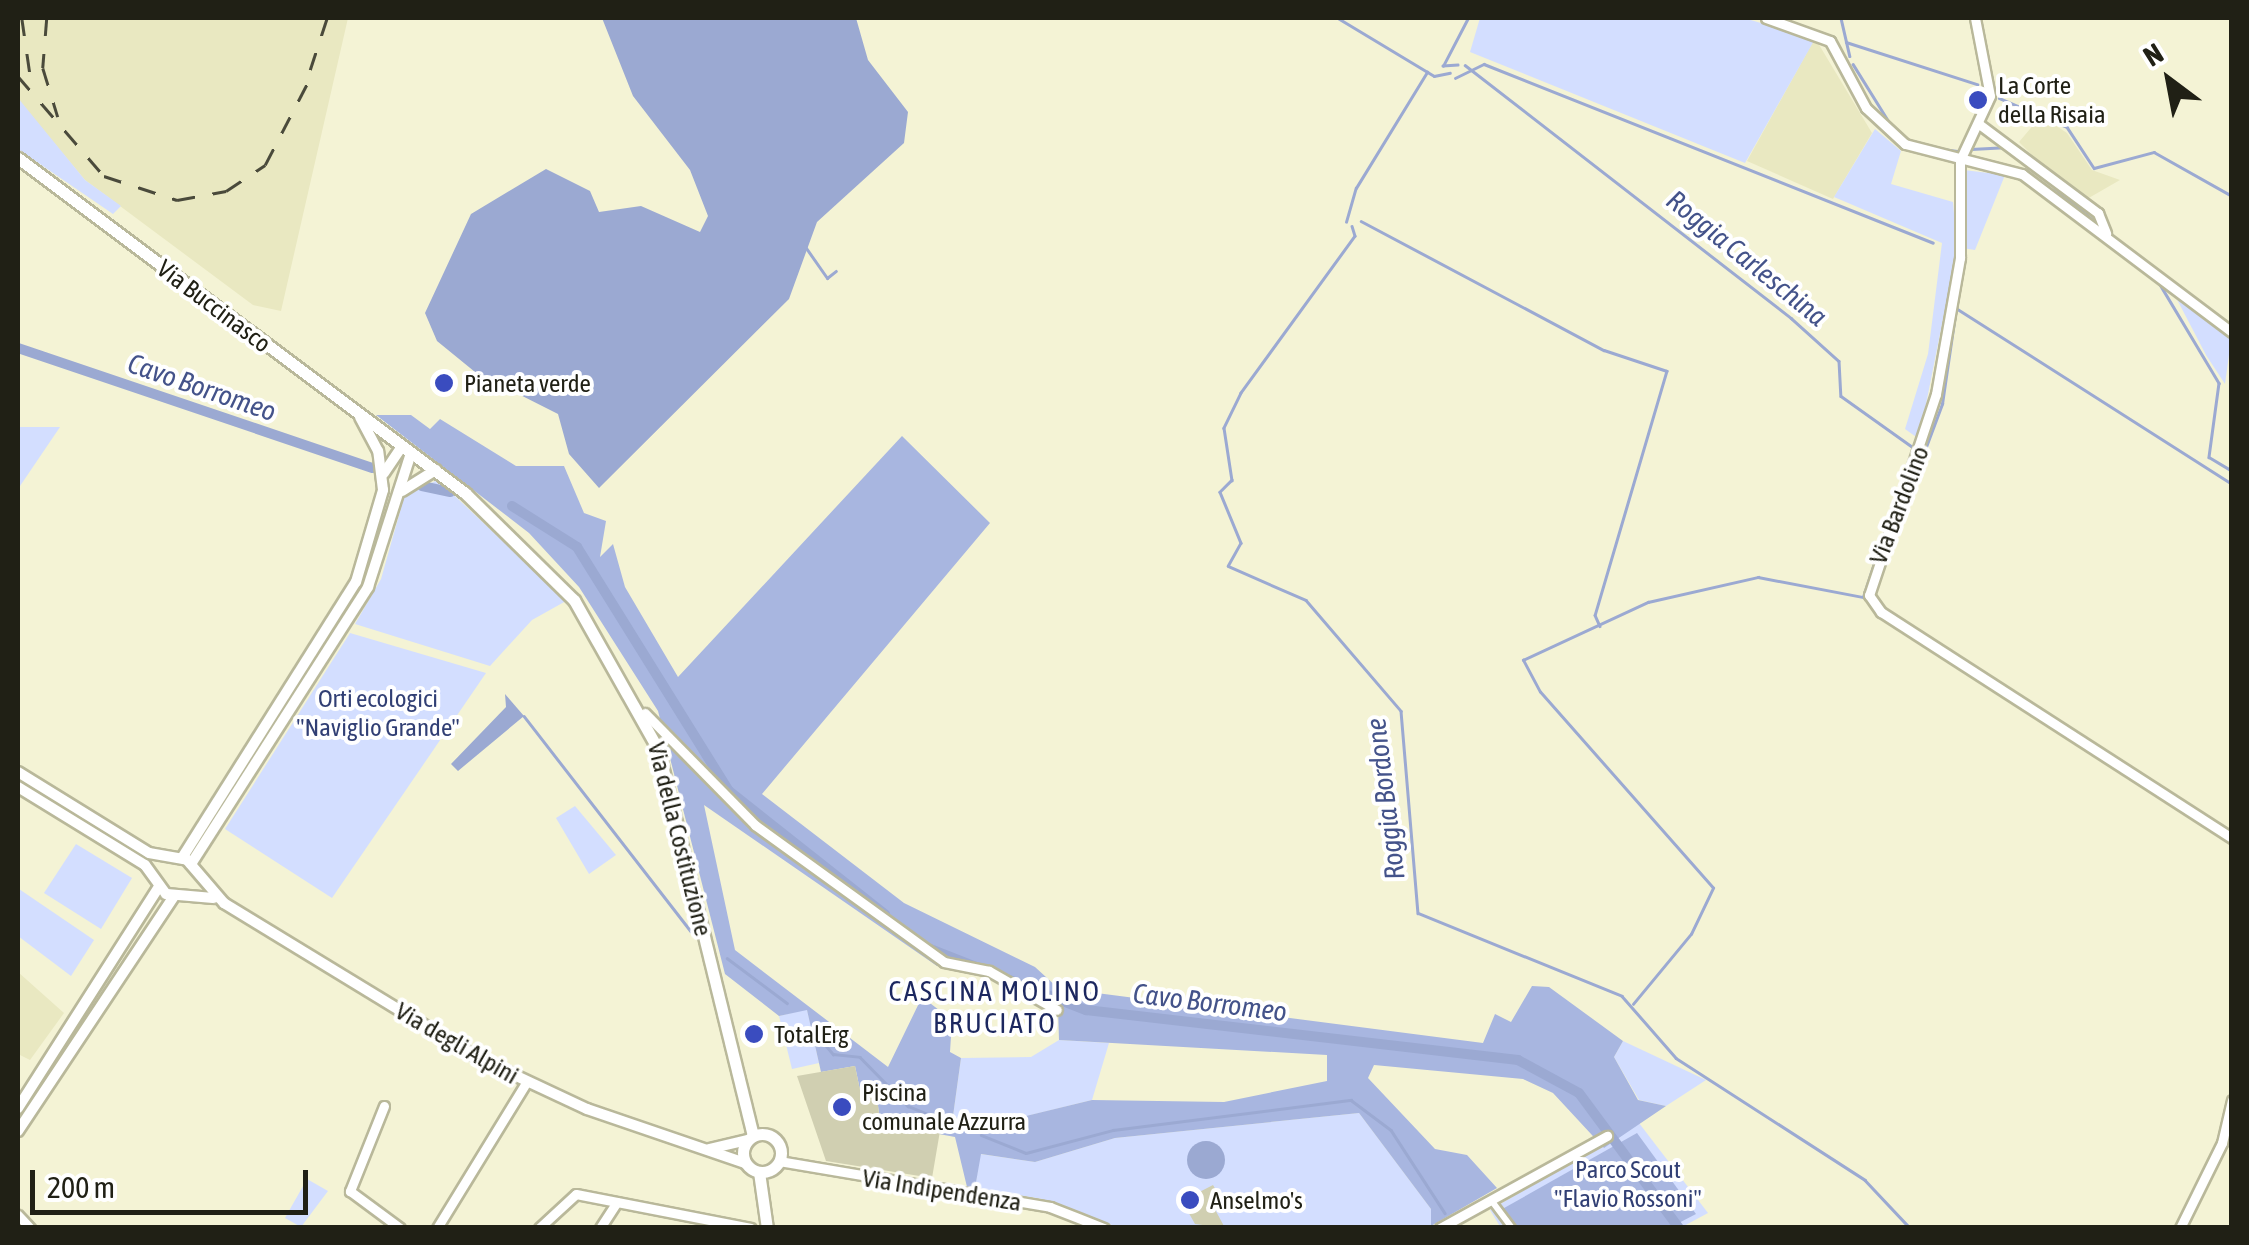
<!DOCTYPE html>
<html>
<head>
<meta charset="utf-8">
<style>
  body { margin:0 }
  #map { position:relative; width:2249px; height:1245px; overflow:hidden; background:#f4f3d5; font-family:"Asap Condensed",sans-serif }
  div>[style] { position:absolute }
  .built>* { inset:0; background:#e9e8c1 }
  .green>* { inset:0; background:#d3deff }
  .forest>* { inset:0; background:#a8b6e0 }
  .water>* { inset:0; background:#9ba9d2 }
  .round { border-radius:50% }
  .stream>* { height:2.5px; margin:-1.25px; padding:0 1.25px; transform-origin:1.25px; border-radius:1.25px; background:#9ba9d2 }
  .canal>* { height:10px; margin:-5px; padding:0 5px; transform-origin:5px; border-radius:5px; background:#9ba9d2 }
  .building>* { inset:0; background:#d0cfb1 }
  .roads { filter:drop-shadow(2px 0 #b9b89a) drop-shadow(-2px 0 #b9b89a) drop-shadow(0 2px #b9b89a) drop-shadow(0 -2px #b9b89a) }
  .pedestrian>* { height:6px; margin:-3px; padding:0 3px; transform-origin:3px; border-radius:3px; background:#fff }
  .minor>* { height:9px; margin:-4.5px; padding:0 4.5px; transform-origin:4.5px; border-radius:4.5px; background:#fff }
  .tertiary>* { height:10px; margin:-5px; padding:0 5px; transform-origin:5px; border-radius:5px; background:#fff }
  .secondary>* { height:11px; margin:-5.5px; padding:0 5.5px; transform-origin:5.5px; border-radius:5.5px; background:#fff }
  .secondary>.ring { margin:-5.5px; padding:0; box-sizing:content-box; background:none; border:11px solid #fff; border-radius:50% }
  .rail>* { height:2.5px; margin-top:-1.25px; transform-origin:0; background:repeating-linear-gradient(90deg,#4a4a3b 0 18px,transparent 0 36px) }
  .dots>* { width:28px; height:28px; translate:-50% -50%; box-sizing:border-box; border:5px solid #fff; border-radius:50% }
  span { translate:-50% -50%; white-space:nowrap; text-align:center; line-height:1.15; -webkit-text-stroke:8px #fff; paint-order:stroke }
  .poi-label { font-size:25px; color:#202015 }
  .left { translate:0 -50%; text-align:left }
  .street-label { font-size:25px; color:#202015 }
  .park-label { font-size:25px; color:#313f74 }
  .water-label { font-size:28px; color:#44538a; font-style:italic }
  .neighbourhood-label { font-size:28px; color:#1c275f; letter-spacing:2.5px }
  .frame { position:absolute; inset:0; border:20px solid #202015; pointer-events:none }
  .north { position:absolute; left:2119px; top:30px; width:100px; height:100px; -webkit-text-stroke:8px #fff; paint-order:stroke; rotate:328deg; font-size:28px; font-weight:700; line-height:40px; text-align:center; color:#202015 }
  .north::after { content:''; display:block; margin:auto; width:35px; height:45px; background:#202015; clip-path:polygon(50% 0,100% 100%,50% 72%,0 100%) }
  .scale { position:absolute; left:30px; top:1170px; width:278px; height:45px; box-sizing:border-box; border:5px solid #202015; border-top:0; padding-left:12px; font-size:30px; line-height:35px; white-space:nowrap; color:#202015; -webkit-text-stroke:8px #fff; paint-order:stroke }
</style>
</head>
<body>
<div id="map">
  <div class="built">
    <i style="clip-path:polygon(18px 18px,348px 18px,281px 311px,253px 305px,85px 180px,18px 100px)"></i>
    <i style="clip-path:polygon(1815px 38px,1872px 133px,1833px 199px,1747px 161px)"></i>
    <i style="clip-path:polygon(2041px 116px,2067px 133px,2092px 170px,2120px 180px,2087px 199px,2034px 157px,2019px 142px)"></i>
    <i style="clip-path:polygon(18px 972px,64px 1013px,30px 1060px,18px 1054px)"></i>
  </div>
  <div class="green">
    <i style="clip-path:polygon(1480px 18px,1744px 18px,1815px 39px,1745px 163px,1470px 52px)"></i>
    <i style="clip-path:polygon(18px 98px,85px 180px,121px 206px,113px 214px,18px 149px)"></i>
    <i style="clip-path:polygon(1875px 129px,1901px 151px,1891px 184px,1953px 202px,1957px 249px,1919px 439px,1905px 429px,1928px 354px,1942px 243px,1834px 197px)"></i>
    <i style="clip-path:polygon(1964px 170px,2005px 175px,1975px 250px,1962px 248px)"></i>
    <i style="clip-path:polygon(2171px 288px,2231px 340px,2225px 384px,2206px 355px)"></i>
    <i style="clip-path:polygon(18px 427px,60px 427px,18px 489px)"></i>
    <i style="clip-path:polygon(438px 480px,566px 601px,532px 620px,490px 666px,355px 624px,381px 579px,405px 494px)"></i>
    <i style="clip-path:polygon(350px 633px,486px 673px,332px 898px,225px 829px)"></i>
    <i style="clip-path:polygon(575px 806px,616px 855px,589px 874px,556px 818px)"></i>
    <i style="clip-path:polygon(76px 844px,132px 878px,101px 929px,44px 893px)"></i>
    <i style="clip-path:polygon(19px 889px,94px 940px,71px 976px,18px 936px)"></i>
    <i style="clip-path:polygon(807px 1009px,819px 1063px,792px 1069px,779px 1016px)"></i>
    <i style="clip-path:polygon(1059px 1040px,1109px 1043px,1092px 1100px,1027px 1116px,1027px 1131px,993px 1134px,953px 1116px,961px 1058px,1031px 1057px)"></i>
    <i style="clip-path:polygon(1623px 1041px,1706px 1080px,1666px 1106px,1639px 1100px,1614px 1057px)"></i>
    <i style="clip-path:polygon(1359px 1113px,1431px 1209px,1431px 1226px,1117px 1227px,1042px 1199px,975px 1188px,980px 1154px,1035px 1162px,1115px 1138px)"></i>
    <i style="clip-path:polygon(1639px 1123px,1708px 1213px,1682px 1227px,1501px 1228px,1490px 1210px)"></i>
    <i style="clip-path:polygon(307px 1179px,328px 1191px,301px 1227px,285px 1218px)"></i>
  </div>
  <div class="forest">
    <i style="clip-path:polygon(evenodd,376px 415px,411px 415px,430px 429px,440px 419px,516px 466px,564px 466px,584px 513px,606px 521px,600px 557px,613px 544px,625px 587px,678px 677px,902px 436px,990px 523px,762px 794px,904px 903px,1035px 967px,1058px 988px,1483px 1043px,1495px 1014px,1511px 1022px,1532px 986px,1549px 987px,1623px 1041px,1614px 1057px,1638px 1100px,1666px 1106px,1604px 1148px,1553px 1093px,1523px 1079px,1374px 1065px,1368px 1078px,1435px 1149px,1467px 1155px,1497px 1188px,1431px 1226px,1431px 1209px,1359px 1113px,1115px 1138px,1035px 1162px,981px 1154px,975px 1188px,967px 1187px,955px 1137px,880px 1123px,876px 1088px,860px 1090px,855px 1066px,821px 1072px,807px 1010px,779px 1016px,725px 974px,658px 711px,579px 587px,529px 533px,376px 415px,704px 805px,937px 966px,942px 959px,998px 972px,1058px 1007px,1059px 1040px,1327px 1055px,1327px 1081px,1224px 1102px,1092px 1100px,1026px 1116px,1026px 1131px,993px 1134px,953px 1116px,961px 1058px,950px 1052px,952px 1020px,922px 997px,888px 1067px,735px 950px,704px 805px)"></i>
    <i style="clip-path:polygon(1637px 1133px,1696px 1214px,1671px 1227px,1508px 1228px,1497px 1212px)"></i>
  </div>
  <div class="water">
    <i style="clip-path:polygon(602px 18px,856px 18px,868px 60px,908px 112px,904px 143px,817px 222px,789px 299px,599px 488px,569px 454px,558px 414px,475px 372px,437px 341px,425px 313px,471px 214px,546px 169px,590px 191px,599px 212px,641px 206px,700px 232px,708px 216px,690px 170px,633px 96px)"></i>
    <i style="clip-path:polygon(505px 694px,524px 716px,458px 771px,451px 764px,506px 707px)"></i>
    <i class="round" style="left:1187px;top:1141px;width:38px;height:38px"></i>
  </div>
  <div class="stream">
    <i style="left:1338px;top:18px;width:112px;rotate:31.1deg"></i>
    <i style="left:1434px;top:76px;width:16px;rotate:-11deg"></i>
    <i style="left:1841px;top:18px;width:39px;rotate:77deg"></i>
    <i style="left:1846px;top:42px;width:138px;rotate:17.8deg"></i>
    <i style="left:1853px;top:64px;width:72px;rotate:58.1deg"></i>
    <i style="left:1458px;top:65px;width:15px;rotate:176deg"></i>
    <i style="left:1443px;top:66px;width:54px;rotate:-62.5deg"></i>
    <i style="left:1465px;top:65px;width:413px;rotate:37.8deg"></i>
    <i style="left:1791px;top:318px;width:64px;rotate:41.9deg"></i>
    <i style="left:1839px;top:361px;width:35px;rotate:87deg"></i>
    <i style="left:1841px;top:396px;width:90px;rotate:35.5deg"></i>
    <i style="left:1455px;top:78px;width:32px;rotate:-26deg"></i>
    <i style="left:1484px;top:64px;width:483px;rotate:21.7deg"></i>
    <i style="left:1999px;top:98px;width:74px;rotate:23.1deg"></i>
    <i style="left:2067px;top:127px;width:49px;rotate:56.6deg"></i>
    <i style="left:2094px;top:168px;width:62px;rotate:-14.9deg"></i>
    <i style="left:2154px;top:152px;width:90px;rotate:29.4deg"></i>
    <i style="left:1897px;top:130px;width:17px;rotate:40deg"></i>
    <i style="left:1942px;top:149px;width:17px;rotate:7deg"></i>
    <i style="left:1971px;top:149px;width:33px;rotate:-3deg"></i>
    <i style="left:2026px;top:165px;width:14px;rotate:36deg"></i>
    <i style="left:2055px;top:188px;width:51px;rotate:40.2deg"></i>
    <i style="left:1361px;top:221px;width:275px;rotate:28deg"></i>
    <i style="left:1604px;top:350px;width:66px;rotate:18.4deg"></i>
    <i style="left:1667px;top:371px;width:254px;rotate:106.4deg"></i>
    <i style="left:1595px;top:615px;width:12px;rotate:66deg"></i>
    <i style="left:1346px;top:222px;width:35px;rotate:-74deg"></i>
    <i style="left:1356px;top:188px;width:136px;rotate:-58.5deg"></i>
    <i style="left:1352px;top:226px;width:10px;rotate:73deg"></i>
    <i style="left:1355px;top:236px;width:194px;rotate:126deg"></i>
    <i style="left:1241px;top:393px;width:39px;rotate:116deg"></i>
    <i style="left:1224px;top:428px;width:53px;rotate:81.3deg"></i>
    <i style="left:1232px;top:480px;width:17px;rotate:135deg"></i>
    <i style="left:1220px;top:492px;width:55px;rotate:67.6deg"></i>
    <i style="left:1241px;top:543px;width:26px;rotate:119deg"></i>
    <i style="left:1228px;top:566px;width:85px;rotate:23.6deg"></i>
    <i style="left:1306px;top:600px;width:146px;rotate:49.4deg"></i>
    <i style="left:1401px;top:711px;width:203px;rotate:85.2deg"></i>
    <i style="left:1418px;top:913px;width:220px;rotate:22.1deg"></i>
    <i style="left:1622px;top:996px;width:82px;rotate:48.9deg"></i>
    <i style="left:1676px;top:1058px;width:225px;rotate:32.8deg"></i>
    <i style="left:1865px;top:1180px;width:66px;rotate:46.8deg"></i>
    <i style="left:805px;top:246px;width:39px;rotate:55deg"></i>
    <i style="left:827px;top:278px;width:11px;rotate:-38deg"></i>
    <i style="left:2158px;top:281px;width:119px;rotate:59.1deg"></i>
    <i style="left:2219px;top:383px;width:75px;rotate:97.7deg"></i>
    <i style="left:2209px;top:457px;width:27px;rotate:31deg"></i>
    <i style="left:1899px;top:519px;width:123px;rotate:-69.5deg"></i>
    <i style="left:1942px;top:404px;width:97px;rotate:-81.7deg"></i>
    <i style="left:1956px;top:308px;width:327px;rotate:32.5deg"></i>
    <i style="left:1886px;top:522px;width:61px;rotate:-68.9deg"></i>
    <i style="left:524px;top:716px;width:272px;rotate:52.2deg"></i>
    <i style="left:727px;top:958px;width:75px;rotate:36.9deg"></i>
    <i style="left:1633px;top:1004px;width:91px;rotate:-50.4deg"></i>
    <i style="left:1691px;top:934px;width:51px;rotate:-64.4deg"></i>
    <i style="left:1713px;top:888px;width:261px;rotate:-131.4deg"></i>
    <i style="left:1540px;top:692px;width:36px;rotate:-118deg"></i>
    <i style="left:1523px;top:660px;width:138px;rotate:-24.9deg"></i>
    <i style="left:1648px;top:602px;width:113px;rotate:-12.8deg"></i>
    <i style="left:1758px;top:577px;width:107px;rotate:10.8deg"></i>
    <i style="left:1863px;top:597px;width:71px;rotate:-71.8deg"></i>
    <i style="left:823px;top:1042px;width:16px;rotate:50deg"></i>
    <i style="left:833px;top:1054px;width:27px;rotate:6deg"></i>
    <i style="left:860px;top:1057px;width:69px;rotate:45.6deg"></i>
    <i style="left:908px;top:1106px;width:45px;rotate:22deg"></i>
    <i style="left:981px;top:1135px;width:48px;rotate:21.8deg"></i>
    <i style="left:1026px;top:1153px;width:90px;rotate:-14.8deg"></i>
    <i style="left:1113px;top:1130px;width:240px;rotate:-7.2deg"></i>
    <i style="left:1351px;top:1100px;width:50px;rotate:36.9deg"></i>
    <i style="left:1391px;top:1130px;width:99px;rotate:57deg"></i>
    <i style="left:1458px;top:1226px;width:3px;rotate:45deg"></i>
  </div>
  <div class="canal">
    <i style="left:18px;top:348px;width:374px;rotate:18.7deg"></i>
    <i style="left:422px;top:486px;width:29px;rotate:12deg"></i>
    <i style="left:512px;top:506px;width:77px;rotate:32.2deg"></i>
    <i style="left:577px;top:547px;width:287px;rotate:58.1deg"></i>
    <i style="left:729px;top:791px;width:199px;rotate:38.3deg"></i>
    <i style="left:930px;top:949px;width:168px;rotate:21.4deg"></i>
    <i style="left:1086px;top:1010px;width:435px;rotate:6.6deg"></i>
    <i style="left:1518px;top:1060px;width:69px;rotate:28.4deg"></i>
    <i style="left:1579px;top:1093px;width:168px;rotate:53.5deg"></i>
  </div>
  <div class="building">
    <i style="clip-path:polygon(855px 1066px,860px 1090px,876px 1088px,880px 1123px,940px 1131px,932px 1178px,826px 1161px,797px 1076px)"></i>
    <i style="clip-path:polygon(1213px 1185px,1220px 1197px,1211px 1202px,1225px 1228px,1195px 1224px,1182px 1201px)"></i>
  </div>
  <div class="roads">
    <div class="pedestrian">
      <i style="left:1491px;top:1200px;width:35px;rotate:53deg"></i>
    </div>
    <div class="minor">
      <i style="left:1766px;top:18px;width:68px;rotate:19.8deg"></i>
      <i style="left:1830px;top:41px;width:76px;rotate:61.8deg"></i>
      <i style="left:1866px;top:108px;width:53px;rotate:42.7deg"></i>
      <i style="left:1905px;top:144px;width:121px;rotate:14.4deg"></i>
      <i style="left:2022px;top:174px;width:263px;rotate:37deg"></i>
      <i style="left:1975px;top:18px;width:79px;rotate:79.1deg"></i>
      <i style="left:1990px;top:96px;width:71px;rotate:115.1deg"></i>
      <i style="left:1960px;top:160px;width:98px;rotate:90deg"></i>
      <i style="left:1960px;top:258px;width:138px;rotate:100deg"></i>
      <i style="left:1936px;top:394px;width:212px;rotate:108.4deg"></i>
      <i style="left:1869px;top:595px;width:21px;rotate:55deg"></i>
      <i style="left:1881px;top:612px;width:417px;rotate:32.8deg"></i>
      <i style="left:1979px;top:124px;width:149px;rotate:36.8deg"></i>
      <i style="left:2098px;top:213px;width:22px;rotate:68deg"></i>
      <i style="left:645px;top:713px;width:157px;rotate:45.5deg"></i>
      <i style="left:755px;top:825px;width:233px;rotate:35.9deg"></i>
      <i style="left:944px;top:962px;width:46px;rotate:11.3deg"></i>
      <i style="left:989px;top:971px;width:78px;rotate:29.8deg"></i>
      <i style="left:384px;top:1106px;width:92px;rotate:111.8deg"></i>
      <i style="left:350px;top:1191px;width:62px;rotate:36.5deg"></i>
      <i style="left:779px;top:1161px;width:275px;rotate:9.6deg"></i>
      <i style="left:1050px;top:1207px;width:58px;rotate:21.3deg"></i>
      <i style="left:18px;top:1215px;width:18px;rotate:47deg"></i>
      <i style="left:437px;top:1228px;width:170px;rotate:-58.5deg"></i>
      <i style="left:539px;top:1228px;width:50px;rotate:-42.6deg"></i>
      <i style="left:576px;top:1194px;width:178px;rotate:11deg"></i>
      <i style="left:600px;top:1228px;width:31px;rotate:-57deg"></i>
      <i style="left:1440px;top:1228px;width:191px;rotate:-28.9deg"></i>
      <i style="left:2180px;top:1228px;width:95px;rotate:-63.7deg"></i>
      <i style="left:2222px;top:1143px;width:44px;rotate:-76.9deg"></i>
    </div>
    <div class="tertiary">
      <i style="left:384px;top:473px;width:32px;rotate:-56deg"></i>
      <i style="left:402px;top:491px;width:40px;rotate:-32deg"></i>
      <i style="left:18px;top:772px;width:154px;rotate:31.7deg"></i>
      <i style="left:149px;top:853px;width:39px;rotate:10deg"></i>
      <i style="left:187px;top:860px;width:57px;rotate:49.3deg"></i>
      <i style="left:224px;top:903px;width:298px;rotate:31.4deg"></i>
      <i style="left:478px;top:1058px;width:120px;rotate:25.1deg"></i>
      <i style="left:587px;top:1109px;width:167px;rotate:18.9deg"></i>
      <i style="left:18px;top:787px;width:149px;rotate:31.6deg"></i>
      <i style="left:145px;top:865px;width:36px;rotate:54deg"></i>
      <i style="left:166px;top:894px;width:48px;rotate:4.8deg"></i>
      <i style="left:182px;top:858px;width:326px;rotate:-57.8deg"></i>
      <i style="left:356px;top:582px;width:96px;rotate:-73.6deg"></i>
      <i style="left:383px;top:490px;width:39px;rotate:-97deg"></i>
      <i style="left:378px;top:451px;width:38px;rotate:-118deg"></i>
      <i style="left:191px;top:864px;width:329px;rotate:-57.4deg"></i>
      <i style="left:368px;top:587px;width:141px;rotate:-72.2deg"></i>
      <i style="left:18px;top:1108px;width:262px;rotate:-57.5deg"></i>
      <i style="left:18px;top:1131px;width:282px;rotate:-56.4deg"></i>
      <i style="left:709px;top:1149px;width:39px;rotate:-13deg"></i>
    </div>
    <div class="secondary">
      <i style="left:18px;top:158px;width:559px;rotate:36.85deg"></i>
      <i style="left:465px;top:493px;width:153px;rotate:44.5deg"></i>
      <i style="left:574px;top:600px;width:171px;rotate:60.6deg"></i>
      <i style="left:658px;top:749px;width:398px;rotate:76.2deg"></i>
      <i class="ring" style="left:743px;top:1134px;width:27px;height:27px"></i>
      <i style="left:759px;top:1172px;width:57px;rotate:81.9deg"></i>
    </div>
  </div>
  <div class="rail">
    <i style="left:22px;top:18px;width:70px;rotate:81.8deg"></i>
    <i style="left:47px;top:18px;width:50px;rotate:94.6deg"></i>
    <i style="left:43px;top:68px;width:51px;rotate:73deg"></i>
    <i style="left:310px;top:70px;width:55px;rotate:-71.9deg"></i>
    <i style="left:18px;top:76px;width:132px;rotate:49.3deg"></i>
    <i style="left:104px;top:176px;width:77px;rotate:18.2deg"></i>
    <i style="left:177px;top:200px;width:50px;rotate:-10.4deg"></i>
    <i style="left:226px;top:191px;width:47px;rotate:-33.7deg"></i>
    <i style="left:265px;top:165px;width:93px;rotate:-62.6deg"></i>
  </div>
  <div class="dots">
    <i style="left:1978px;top:100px;background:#3a4cbf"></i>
    <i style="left:444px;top:383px;background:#3a4cbf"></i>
    <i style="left:754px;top:1034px;background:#3a4cbf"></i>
    <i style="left:842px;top:1107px;background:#3a4cbf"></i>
    <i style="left:1190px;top:1200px;background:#3a4cbf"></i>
  </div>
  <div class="poi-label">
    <span class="left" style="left:1998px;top:100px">La Corte<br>della Risaia</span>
    <span class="left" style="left:464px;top:383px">Pianeta verde</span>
    <span class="left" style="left:774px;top:1034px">TotalErg</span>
    <span class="left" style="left:862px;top:1107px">Piscina<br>comunale Azzurra</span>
    <span class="left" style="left:1210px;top:1200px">Anselmo's</span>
  </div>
  <div class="street-label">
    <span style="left:214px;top:306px;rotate:37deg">Via Buccinasco</span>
    <span style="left:1899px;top:505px;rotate:-69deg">Via Bardolino</span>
    <span style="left:680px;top:839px;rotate:76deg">Via della Costituzione</span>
    <span style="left:457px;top:1043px;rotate:30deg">Via degli Alpini</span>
    <span style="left:942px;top:1190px;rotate:9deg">Via Indipendenza</span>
  </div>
  <div class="park-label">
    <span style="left:378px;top:713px">Orti ecologici<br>"Naviglio Grande"</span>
    <span style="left:1628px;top:1184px">Parco Scout<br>"Flavio Rossoni"</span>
  </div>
  <div class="water-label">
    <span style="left:1747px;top:258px;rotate:39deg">Roggia Carleschina</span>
    <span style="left:202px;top:387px;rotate:19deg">Cavo Borromeo</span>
    <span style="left:1385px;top:799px;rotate:-97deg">Roggia Bordone</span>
    <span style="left:1210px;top:1002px;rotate:7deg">Cavo Borromeo</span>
  </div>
  <div class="neighbourhood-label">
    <span style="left:995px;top:1007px">CASCINA MOLINO<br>BRUCIATO</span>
  </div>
  <div class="frame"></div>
  <div class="north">N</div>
  <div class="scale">200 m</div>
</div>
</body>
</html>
